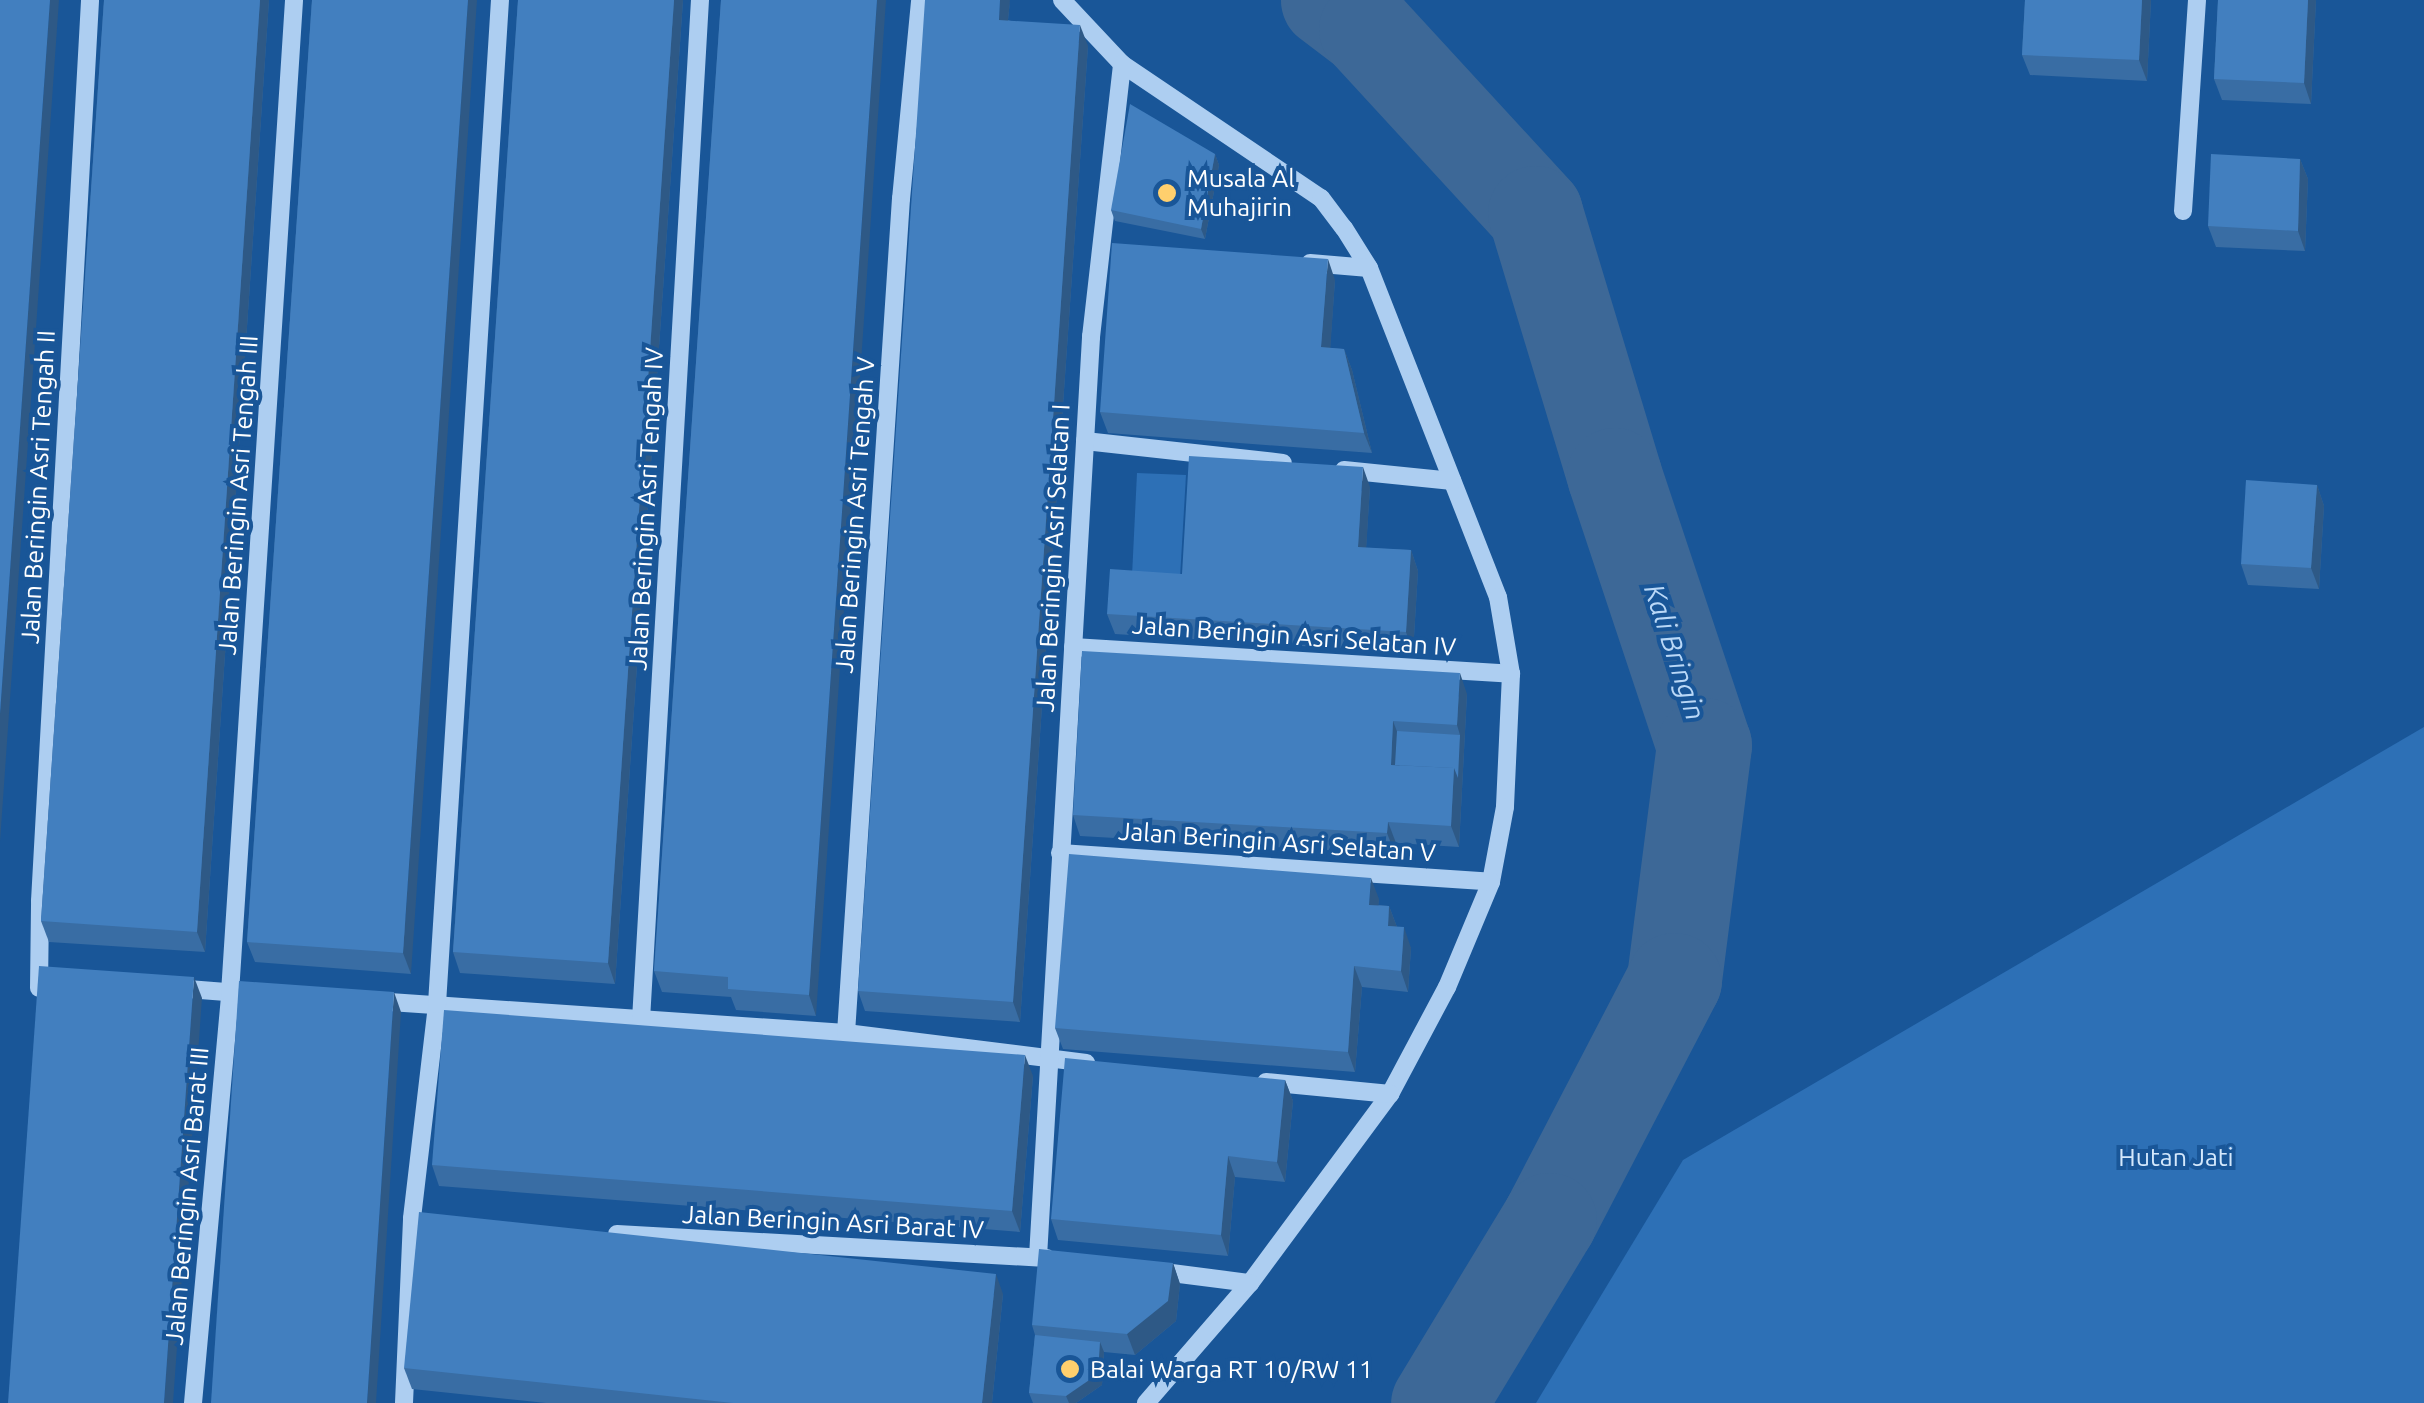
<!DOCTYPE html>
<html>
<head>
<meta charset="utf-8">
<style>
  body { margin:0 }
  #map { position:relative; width:2424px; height:1403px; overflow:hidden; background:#195698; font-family:Ubuntu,sans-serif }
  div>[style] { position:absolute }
  .green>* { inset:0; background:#2d70b6 }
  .river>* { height:95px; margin:-47.5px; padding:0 47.5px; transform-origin:47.5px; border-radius:47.5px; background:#3d6897 }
  .minor>* { height:18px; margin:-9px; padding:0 9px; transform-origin:9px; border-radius:9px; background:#adcef1 }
  .wall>* { inset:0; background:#396da4 }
  .shaded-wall>* { inset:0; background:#2e5986 }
  .building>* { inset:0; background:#427fbf }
  .dots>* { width:28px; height:28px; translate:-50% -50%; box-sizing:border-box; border:5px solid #195698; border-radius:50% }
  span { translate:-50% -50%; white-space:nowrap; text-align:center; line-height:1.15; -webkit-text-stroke:8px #195698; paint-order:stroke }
  .poi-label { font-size:25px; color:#fff }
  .left { translate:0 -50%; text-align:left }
  .street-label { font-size:25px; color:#fff }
  .park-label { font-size:25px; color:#d4e8fc }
  .water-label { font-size:28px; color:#bad8f7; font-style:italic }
</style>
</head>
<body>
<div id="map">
  <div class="green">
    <i style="clip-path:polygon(1137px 473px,1186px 475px,1180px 578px,1132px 576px)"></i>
    <i style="clip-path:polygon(2424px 727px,2424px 1403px,1536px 1403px,1683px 1160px)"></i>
  </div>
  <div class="river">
    <i style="left:1328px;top:0;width:48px;rotate:37.3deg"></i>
    <i style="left:1366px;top:29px;width:250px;rotate:47.4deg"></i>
    <i style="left:1535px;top:213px;width:274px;rotate:73.2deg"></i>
    <i style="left:1614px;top:475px;width:285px;rotate:71.6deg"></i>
    <i style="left:1704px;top:745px;width:237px;rotate:97.3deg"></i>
    <i style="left:1674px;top:980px;width:271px;rotate:117.5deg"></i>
    <i style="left:1549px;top:1220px;width:214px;rotate:121.2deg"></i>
  </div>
  <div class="minor">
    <i style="left:1062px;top:0;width:88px;rotate:46.8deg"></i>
    <i style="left:1122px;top:64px;width:240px;rotate:34deg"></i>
    <i style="left:1321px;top:198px;width:38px;rotate:53deg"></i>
    <i style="left:1344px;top:228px;width:47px;rotate:58deg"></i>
    <i style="left:1369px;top:268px;width:353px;rotate:68.6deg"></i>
    <i style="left:1498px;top:597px;width:78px;rotate:80.4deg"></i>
    <i style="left:1511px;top:674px;width:133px;rotate:92.6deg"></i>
    <i style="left:1505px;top:807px;width:76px;rotate:100.6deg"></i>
    <i style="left:1491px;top:882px;width:114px;rotate:112.7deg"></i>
    <i style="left:1447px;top:987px;width:121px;rotate:118deg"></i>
    <i style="left:1390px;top:1094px;width:235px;rotate:126.5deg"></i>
    <i style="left:1250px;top:1283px;width:159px;rotate:130.9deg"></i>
    <i style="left:2183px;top:211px;width:211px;rotate:-86.2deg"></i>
    <i style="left:1310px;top:263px;width:59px;rotate:4.8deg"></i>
    <i style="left:1085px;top:441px;width:199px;rotate:6.3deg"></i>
    <i style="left:1344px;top:470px;width:109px;rotate:5.8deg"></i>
    <i style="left:1073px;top:647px;width:439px;rotate:3.5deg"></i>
    <i style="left:1060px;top:853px;width:432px;rotate:3.8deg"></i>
    <i style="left:39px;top:988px;width:87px;rotate:-89.3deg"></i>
    <i style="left:40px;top:901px;width:902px;rotate:-86.82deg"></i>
    <i style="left:175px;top:988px;width:64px;rotate:4.5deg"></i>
    <i style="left:375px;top:1001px;width:472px;rotate:3.9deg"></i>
    <i style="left:846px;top:1033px;width:242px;rotate:7.1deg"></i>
    <i style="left:641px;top:1020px;width:1022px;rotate:-86.69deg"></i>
    <i style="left:846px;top:1033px;width:836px;rotate:-86.23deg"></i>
    <i style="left:901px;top:199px;width:200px;rotate:-84.5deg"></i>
    <i style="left:1266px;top:1082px;width:125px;rotate:5.5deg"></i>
    <i style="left:617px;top:1234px;width:430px;rotate:3.2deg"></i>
    <i style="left:1038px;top:1257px;width:922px;rotate:-86.7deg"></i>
    <i style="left:1091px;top:337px;width:275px;rotate:-83.5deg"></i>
    <i style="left:1156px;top:1271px;width:95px;rotate:7.3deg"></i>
    <i style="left:193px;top:1403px;width:412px;rotate:-84.8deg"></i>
    <i style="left:230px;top:993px;width:995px;rotate:-86.31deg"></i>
    <i style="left:404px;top:1403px;width:185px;rotate:-87.5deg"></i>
    <i style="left:412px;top:1218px;width:215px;rotate:-83.3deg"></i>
    <i style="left:437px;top:1004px;width:1006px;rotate:-86.41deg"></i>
  </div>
  <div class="wall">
    <i style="clip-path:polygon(104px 0,269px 0,205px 952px,49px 942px,41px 921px)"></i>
    <i style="clip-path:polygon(312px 0,411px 974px,255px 962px,247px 942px)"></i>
    <i style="clip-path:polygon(518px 0,683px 0,615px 984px,460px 973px,453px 952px)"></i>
    <i style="clip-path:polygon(721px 0,816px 1016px,736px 1010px,731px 997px,662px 992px,654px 971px)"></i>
    <i style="clip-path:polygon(1010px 0,1008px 20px,1088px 46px,1020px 1022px,865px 1011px,858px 991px)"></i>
    <i style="clip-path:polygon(2025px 0,2151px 0,2147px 81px,2030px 75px,2022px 55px)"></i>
    <i style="clip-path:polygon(2218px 0,2316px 0,2311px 104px,2222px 100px,2214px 79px)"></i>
    <i style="clip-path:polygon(1215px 154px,1219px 165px,1205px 239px,1115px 221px,1111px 210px)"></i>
    <i style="clip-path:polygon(2300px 159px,2308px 179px,2305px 251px,2216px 247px,2208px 226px)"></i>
    <i style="clip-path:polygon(1335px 280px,1330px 348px,1344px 349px,1352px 370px,1372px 453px,1108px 433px,1100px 412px)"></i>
    <i style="clip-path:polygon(2317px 485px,2324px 506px,2319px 589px,2248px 585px,2241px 564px)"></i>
    <i style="clip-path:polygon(1370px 487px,1366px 548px,1411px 550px,1418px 571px,1413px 653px,1115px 634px,1107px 614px,1182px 574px)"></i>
    <i style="clip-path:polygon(1467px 694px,1459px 847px,1396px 843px,1395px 854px,1080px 836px,1073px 815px)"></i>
    <i style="clip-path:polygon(1379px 899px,1378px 905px,1389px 906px,1397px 927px,1411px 948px,1408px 992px,1362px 987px,1355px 1072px,1063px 1049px,1055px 1028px)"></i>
    <i style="clip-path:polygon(1033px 1076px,1020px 1232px,439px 1186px,432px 1165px)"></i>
    <i style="clip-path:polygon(1285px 1080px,1293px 1101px,1285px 1182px,1235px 1177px,1228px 1256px,1058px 1240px,1051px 1219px)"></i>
    <i style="clip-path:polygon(1173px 1263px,1180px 1284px,1176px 1321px,1135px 1355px,1104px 1352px,1102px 1385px,1076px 1403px,1033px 1403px,1029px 1393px,1035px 1335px,1032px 1325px)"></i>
    <i style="clip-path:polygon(1003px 1294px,992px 1403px,546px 1403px,412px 1389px,404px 1368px)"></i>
  </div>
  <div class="shaded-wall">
    <i style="clip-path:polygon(50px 0,59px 0,0 842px,0 714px)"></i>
    <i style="clip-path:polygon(260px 0,269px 0,205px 952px,197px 932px)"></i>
    <i style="clip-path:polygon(468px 0,477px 0,411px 974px,403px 953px)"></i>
    <i style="clip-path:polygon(674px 0,683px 0,615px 984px,608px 963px)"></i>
    <i style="clip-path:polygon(877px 0,886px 0,816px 1016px,809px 995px)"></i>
    <i style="clip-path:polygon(1000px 0,1010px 0,1006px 40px,999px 20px)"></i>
    <i style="clip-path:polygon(2142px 0,2151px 0,2147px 81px,2139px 60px)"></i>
    <i style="clip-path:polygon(2308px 0,2316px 0,2311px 104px,2304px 83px)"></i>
    <i style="clip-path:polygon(1080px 25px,1088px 46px,1020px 1022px,1013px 1002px)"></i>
    <i style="clip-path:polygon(1215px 154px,1219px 165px,1205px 239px,1201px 229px)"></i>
    <i style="clip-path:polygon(2300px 159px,2308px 179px,2305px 251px,2298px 231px)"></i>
    <i style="clip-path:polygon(1328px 259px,1335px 280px,1329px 368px,1321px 347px)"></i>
    <i style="clip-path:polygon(1344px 349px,1352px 370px,1372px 453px,1364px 433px)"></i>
    <i style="clip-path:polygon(1363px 467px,1370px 487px,1365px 568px,1358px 547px)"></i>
    <i style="clip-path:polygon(2317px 485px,2324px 506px,2319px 589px,2311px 568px)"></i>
    <i style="clip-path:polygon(1411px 550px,1418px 571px,1413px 653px,1406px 632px)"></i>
    <i style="clip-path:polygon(1460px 673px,1467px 694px,1459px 847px,1451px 826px,1454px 768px,1460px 735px,1457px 725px)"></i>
    <i style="clip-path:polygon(1393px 721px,1401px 742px,1399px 775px,1391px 765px)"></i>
    <i style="clip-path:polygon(1388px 822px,1396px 843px,1395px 854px,1387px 833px)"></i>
    <i style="clip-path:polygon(1371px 878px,1379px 899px,1377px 925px,1369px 905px)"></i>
    <i style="clip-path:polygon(1389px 906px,1397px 927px,1388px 926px)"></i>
    <i style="clip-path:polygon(1404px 927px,1411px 948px,1408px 992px,1401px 971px)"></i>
    <i style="clip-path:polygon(1354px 966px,1362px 987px,1355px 1072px,1348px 1052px)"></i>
    <i style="clip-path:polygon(194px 977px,202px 998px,173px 1403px,164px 1403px)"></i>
    <i style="clip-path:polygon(394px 992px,401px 1012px,376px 1403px,367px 1403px)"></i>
    <i style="clip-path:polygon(1025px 1055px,1033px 1076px,1020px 1232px,1012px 1211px)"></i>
    <i style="clip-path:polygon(1285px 1080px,1293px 1101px,1285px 1182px,1277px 1162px)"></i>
    <i style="clip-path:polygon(1228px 1156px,1235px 1177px,1228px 1256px,1221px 1235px)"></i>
    <i style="clip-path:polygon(1173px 1263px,1180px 1284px,1176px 1321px,1135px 1355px,1127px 1334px)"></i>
    <i style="clip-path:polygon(996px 1274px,1003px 1294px,992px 1403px,982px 1403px)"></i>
    <i style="clip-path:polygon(1100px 1342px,1104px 1352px,1102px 1385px,1076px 1403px,1069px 1403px,1066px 1396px)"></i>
  </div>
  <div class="building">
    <i style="clip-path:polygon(0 0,50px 0,0 714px)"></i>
    <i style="clip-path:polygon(104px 0,260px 0,197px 932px,41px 921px)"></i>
    <i style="clip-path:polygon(312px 0,468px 0,403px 953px,247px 942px)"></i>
    <i style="clip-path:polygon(518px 0,674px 0,608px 963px,453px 952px)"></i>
    <i style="clip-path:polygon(721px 0,877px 0,809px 995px,728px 989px,728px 977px,654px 971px)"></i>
    <i style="clip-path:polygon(925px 0,1000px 0,999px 20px,1080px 25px,1013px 1002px,858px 991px)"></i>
    <i style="clip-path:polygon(2025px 0,2142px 0,2139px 60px,2022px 55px)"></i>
    <i style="clip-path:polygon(2218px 0,2308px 0,2304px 83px,2214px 79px)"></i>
    <i style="clip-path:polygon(1130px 104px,1215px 154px,1201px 229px,1111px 210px)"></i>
    <i style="clip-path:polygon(2211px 154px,2300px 159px,2298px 231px,2208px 226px)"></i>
    <i style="clip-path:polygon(1112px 243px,1328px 259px,1321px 347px,1344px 349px,1364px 433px,1100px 412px)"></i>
    <i style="clip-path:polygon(1189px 456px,1363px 467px,1358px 547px,1411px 550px,1406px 632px,1107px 614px,1110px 569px,1182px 574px)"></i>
    <i style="clip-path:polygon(2246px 480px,2317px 485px,2311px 568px,2241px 564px)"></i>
    <i style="clip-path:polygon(1082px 651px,1460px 673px,1457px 725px,1393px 721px,1391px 765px,1454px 768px,1451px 826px,1388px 822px,1387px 833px,1073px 815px)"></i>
    <i style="clip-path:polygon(1397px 731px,1460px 735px,1458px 778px,1454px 768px,1395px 765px)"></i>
    <i style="clip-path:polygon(1069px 854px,1371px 878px,1369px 905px,1389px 906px,1388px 926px,1404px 927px,1401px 971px,1354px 966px,1348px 1052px,1055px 1028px)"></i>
    <i style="clip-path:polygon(39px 966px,194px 977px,164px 1403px,8px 1403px)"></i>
    <i style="clip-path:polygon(239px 981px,394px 992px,367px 1403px,211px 1403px)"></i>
    <i style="clip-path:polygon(444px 1010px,1025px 1055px,1012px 1211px,432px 1165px)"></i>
    <i style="clip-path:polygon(1065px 1058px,1285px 1080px,1277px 1162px,1228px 1156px,1221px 1235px,1051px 1219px)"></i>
    <i style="clip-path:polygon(419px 1212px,996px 1274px,982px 1403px,733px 1403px,404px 1368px)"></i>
    <i style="clip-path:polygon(1039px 1249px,1173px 1263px,1168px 1301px,1127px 1334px,1032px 1325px)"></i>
    <i style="clip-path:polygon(1035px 1335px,1100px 1342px,1098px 1374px,1066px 1396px,1029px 1393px)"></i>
  </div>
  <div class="dots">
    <i style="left:1167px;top:193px;background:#ffcf6d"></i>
    <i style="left:1070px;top:1369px;background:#ffcf6d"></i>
  </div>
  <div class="poi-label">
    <span class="left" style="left:1187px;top:193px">Musala Al<br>Muhajirin</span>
    <span class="left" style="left:1090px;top:1369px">Balai Warga RT 10/RW 11</span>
  </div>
  <div class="street-label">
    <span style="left:38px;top:487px;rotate:-87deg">Jalan Beringin Asri Tengah II</span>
    <span style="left:238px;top:495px;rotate:-86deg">Jalan Beringin Asri Tengah III</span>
    <span style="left:646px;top:509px;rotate:-87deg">Jalan Beringin Asri Tengah IV</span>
    <span style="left:855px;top:515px;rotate:-86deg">Jalan Beringin Asri Tengah V</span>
    <span style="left:1053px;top:558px;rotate:-87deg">Jalan Beringin Asri Selatan I</span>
    <span style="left:1294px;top:636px;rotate:4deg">Jalan Beringin Asri Selatan IV</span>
    <span style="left:1277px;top:842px;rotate:4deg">Jalan Beringin Asri Selatan V</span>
    <span style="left:187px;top:1196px;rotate:-85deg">Jalan Beringin Asri Barat III</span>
    <span style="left:833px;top:1222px;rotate:3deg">Jalan Beringin Asri Barat IV</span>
  </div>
  <div class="park-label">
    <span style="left:2176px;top:1157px">Hutan Jati</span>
  </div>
  <div class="water-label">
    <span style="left:1675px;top:652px;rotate:72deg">Kali Bringin</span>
  </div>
</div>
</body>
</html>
